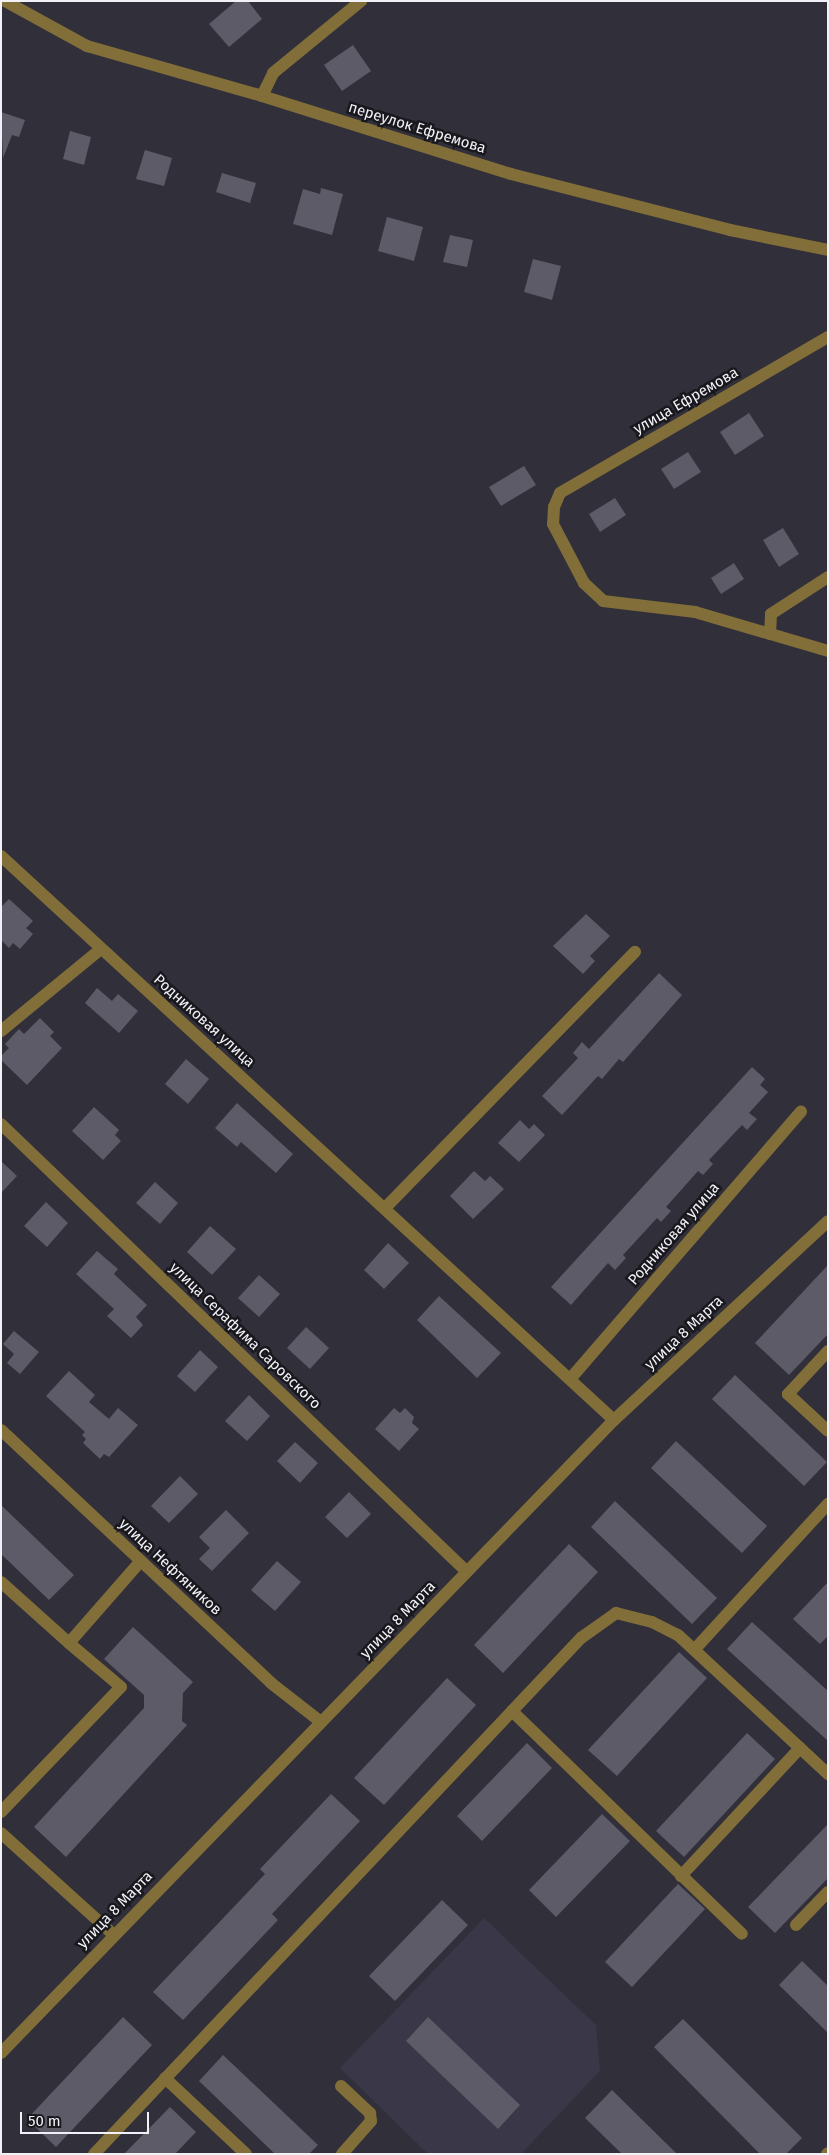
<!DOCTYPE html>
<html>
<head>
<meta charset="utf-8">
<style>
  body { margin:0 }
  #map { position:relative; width:829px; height:2155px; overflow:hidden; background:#312f3a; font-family:"Fira Sans",sans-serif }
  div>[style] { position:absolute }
  .built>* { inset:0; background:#393748 }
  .building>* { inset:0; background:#5c5b67 }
  .minor>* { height:12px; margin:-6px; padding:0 6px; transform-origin:6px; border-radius:6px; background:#816e39 }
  span { translate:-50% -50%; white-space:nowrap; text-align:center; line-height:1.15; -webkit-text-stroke:5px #19181d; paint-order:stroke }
  .street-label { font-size:15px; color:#f2f1f8 }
  .frame { position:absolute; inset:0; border:2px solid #f2f1f8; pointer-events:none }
  .scale { position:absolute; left:20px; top:2112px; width:129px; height:22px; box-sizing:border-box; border:2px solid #f2f1f8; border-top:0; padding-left:6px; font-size:15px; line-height:18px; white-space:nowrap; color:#f2f1f8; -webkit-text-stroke:4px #19181d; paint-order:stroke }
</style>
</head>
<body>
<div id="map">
  <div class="built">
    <i style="clip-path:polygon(484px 1918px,596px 2025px,600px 2071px,521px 2154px,428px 2154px,340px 2068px)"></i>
  </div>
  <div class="building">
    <i style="clip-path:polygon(236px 1px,248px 1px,262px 19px,229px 47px,209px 24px)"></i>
    <i style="clip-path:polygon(353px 45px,371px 71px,342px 91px,324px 65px)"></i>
    <i style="clip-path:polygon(1px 112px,25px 120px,19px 137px,12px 135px,3px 158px)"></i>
    <i style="clip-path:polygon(70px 131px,91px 137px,84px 165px,63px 159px)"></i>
    <i style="clip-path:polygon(145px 150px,172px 158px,164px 186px,136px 179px)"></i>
    <i style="clip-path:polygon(222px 173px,256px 183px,250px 203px,216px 192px)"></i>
    <i style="clip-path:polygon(321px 188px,343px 194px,332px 235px,293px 224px,303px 189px,320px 194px)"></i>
    <i style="clip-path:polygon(387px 217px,423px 227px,414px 261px,378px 251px)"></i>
    <i style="clip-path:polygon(450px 235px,473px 240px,467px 267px,443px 262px)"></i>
    <i style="clip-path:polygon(533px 259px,561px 266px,552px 300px,524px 292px)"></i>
    <i style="clip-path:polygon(749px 413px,764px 436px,735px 455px,720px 432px)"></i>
    <i style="clip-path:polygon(688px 452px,701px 472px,674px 489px,661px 469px)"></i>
    <i style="clip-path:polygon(524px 466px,536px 485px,501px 506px,489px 487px)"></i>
    <i style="clip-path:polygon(615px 498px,626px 515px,600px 532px,589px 514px)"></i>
    <i style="clip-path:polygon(783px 528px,799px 554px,779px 567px,763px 540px)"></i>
    <i style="clip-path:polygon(734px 563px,744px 579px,721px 594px,711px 578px)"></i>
    <i style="clip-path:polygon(9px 899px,33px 921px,26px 928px,33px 934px,20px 949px,13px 943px,9px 948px,1px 940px,1px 907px)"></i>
    <i style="clip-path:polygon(586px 914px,610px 936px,590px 956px,595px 961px,583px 974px,553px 946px)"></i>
    <i style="clip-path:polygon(659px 973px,682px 995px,623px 1062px,619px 1059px,602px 1079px,598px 1076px,562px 1115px,542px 1096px,578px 1058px,573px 1053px,582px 1042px,589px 1049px)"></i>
    <i style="clip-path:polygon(97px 988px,112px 1001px,118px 994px,138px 1011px,119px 1033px,85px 1003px)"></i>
    <i style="clip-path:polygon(40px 1018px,54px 1032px,50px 1036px,62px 1048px,27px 1085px,1px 1060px,1px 1056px,9px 1048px,5px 1044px,19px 1029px,24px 1034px)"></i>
    <i style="clip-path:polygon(186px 1059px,209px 1079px,188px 1104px,165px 1084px)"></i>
    <i style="clip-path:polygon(752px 1067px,765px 1079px,760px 1085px,768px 1092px,749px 1113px,757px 1119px,747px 1130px,742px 1125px,709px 1160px,713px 1164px,703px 1175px,698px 1171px,666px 1207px,671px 1211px,661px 1222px,657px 1218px,623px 1255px,626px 1258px,615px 1270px,608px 1263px,571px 1305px,551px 1287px)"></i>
    <i style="clip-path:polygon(237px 1103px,293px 1154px,276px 1173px,241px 1142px,237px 1147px,215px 1128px)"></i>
    <i style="clip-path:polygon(94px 1107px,119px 1130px,115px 1135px,121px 1141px,103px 1160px,72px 1131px)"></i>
    <i style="clip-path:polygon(520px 1120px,529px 1129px,534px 1124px,545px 1135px,519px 1162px,498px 1143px)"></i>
    <i style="clip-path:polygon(1px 1161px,17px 1176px,1px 1193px)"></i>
    <i style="clip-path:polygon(474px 1171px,485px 1181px,490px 1176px,504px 1189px,473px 1219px,450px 1196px)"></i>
    <i style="clip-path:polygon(155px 1182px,178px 1203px,160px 1224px,136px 1203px)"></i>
    <i style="clip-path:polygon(46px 1202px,68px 1223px,47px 1247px,24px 1226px)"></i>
    <i style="clip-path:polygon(210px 1226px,236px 1249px,212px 1275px,187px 1252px)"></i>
    <i style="clip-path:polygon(388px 1243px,409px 1263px,384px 1289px,364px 1270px)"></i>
    <i style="clip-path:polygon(97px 1251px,118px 1269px,114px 1274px,147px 1305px,136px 1317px,143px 1325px,131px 1338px,107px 1316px,114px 1309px,76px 1274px)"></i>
    <i style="clip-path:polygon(828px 1265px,828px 1334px,789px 1375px,755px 1343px)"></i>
    <i style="clip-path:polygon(259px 1275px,280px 1294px,259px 1317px,238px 1298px)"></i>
    <i style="clip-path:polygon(439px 1296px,501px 1353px,477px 1378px,417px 1320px)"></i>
    <i style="clip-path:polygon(306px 1327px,329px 1348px,310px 1369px,287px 1348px)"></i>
    <i style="clip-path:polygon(14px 1331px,39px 1352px,20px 1374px,7px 1363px,14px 1354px,3px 1344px)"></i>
    <i style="clip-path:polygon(200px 1350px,218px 1367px,195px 1392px,177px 1376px)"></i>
    <i style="clip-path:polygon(69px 1371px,95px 1395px,89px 1402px,109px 1419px,118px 1408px,138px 1425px,109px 1457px,104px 1454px,100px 1459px,83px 1443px,86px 1439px,82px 1435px,85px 1432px,46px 1396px)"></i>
    <i style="clip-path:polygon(735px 1375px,827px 1462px,804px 1486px,712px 1399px)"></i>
    <i style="clip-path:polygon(249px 1395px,270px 1416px,247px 1441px,225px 1421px)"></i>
    <i style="clip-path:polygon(394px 1408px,400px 1413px,405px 1408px,414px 1417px,412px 1423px,419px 1429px,399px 1451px,375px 1429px)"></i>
    <i style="clip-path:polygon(676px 1441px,767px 1526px,742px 1553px,651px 1468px)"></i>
    <i style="clip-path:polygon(295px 1442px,318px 1463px,300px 1483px,277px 1461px)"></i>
    <i style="clip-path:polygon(180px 1476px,198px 1494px,169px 1523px,151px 1506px)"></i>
    <i style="clip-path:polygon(349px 1492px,371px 1514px,347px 1538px,325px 1517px)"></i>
    <i style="clip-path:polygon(615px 1501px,717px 1598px,692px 1624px,591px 1527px)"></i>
    <i style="clip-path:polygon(1px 1505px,74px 1575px,49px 1600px,1px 1554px)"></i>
    <i style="clip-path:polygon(226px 1510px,249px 1533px,212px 1571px,199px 1559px,210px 1548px,199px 1537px)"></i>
    <i style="clip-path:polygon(569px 1544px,598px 1572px,503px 1673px,474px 1645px)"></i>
    <i style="clip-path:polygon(277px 1561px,301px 1582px,275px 1611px,251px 1590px)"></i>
    <i style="clip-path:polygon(828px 1582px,828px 1636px,820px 1644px,793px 1619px)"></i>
    <i style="clip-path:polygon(752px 1622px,828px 1691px,828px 1741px,727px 1649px)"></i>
    <i style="clip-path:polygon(133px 1627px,193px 1682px,183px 1693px,182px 1721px,187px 1725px,66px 1857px,34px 1827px,144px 1708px,144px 1695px,104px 1659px)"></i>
    <i style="clip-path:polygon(679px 1652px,707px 1678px,617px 1776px,588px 1750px)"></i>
    <i style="clip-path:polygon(447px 1678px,476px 1705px,384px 1805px,354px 1778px)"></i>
    <i style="clip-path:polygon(747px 1733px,775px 1759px,684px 1857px,656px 1831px)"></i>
    <i style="clip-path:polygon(527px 1743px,552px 1768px,482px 1841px,457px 1816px)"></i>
    <i style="clip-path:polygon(331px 1794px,360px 1821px,272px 1914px,278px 1920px,183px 2020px,153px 1992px,265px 1874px,260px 1869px)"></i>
    <i style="clip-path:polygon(602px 1814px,630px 1841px,556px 1917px,529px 1890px)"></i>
    <i style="clip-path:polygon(828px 1824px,828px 1878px,775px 1933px,748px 1907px)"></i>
    <i style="clip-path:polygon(678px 1884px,705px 1909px,632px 1987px,605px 1962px)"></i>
    <i style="clip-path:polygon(442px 1900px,468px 1925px,395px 2001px,369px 1976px)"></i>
    <i style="clip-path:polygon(802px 1961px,828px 1986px,828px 2033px,779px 1985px)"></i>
    <i style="clip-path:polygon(123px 2017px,152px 2045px,56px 2147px,27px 2119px)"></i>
    <i style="clip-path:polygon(428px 2017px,520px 2105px,498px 2129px,406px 2041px)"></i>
    <i style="clip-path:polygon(683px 2019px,802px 2138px,786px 2154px,760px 2154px,654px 2047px)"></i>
    <i style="clip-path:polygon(223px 2055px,318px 2145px,309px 2154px,275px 2154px,199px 2081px)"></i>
    <i style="clip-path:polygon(612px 2090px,677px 2154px,622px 2154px,585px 2118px)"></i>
    <i style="clip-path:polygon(170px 2107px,196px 2132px,175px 2154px,124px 2154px)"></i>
  </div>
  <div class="minor">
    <i style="left:5px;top:1px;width:94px;rotate:28.8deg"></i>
    <i style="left:87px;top:46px;width:182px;rotate:15.9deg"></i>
    <i style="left:262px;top:96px;width:261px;rotate:17.4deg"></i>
    <i style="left:511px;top:174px;width:226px;rotate:14.3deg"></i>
    <i style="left:730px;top:230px;width:100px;rotate:11.5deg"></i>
    <i style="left:262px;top:96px;width:25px;rotate:-64deg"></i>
    <i style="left:273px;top:73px;width:114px;rotate:-39.3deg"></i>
    <i style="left:828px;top:337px;width:310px;rotate:149.8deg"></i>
    <i style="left:560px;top:493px;width:15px;rotate:113deg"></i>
    <i style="left:554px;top:507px;width:17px;rotate:93deg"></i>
    <i style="left:553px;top:524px;width:67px;rotate:62.3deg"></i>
    <i style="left:584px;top:583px;width:26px;rotate:43deg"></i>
    <i style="left:603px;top:601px;width:93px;rotate:6.8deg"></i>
    <i style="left:695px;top:612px;width:139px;rotate:16.3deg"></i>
    <i style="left:770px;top:634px;width:20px;rotate:-87deg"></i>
    <i style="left:771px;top:614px;width:68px;rotate:-33deg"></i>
    <i style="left:1px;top:856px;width:833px;rotate:42.62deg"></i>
    <i style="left:1px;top:1031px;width:129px;rotate:-39.4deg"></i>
    <i style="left:1px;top:1124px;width:646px;rotate:43.87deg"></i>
    <i style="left:385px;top:1208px;width:358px;rotate:-45.7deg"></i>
    <i style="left:828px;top:1351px;width:59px;rotate:132.9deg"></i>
    <i style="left:788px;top:1394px;width:54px;rotate:42.8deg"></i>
    <i style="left:571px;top:1378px;width:352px;rotate:-49.2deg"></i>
    <i style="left:1px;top:1430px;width:370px;rotate:43.1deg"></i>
    <i style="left:271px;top:1683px;width:63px;rotate:38deg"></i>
    <i style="left:1px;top:1582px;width:91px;rotate:41.9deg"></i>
    <i style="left:695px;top:1649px;width:197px;rotate:-47.5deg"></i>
    <i style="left:512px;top:1711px;width:320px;rotate:44.1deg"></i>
    <i style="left:1px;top:1812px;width:173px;rotate:-46.2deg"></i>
    <i style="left:121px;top:1687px;width:68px;rotate:-139.8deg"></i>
    <i style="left:69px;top:1643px;width:108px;rotate:-48.8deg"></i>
    <i style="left:1px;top:1833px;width:152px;rotate:42.1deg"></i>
    <i style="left:681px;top:1876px;width:175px;rotate:-47.1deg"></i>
    <i style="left:796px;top:1925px;width:46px;rotate:-45.9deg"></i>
    <i style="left:1px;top:2053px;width:881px;rotate:-45.92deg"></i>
    <i style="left:614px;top:1420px;width:292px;rotate:-42.9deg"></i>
    <i style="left:165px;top:2078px;width:111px;rotate:43.2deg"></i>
    <i style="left:341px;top:2086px;width:40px;rotate:43deg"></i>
    <i style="left:370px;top:2113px;width:8px;rotate:83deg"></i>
    <i style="left:371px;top:2121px;width:44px;rotate:131.3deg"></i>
    <i style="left:94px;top:2154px;width:710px;rotate:-46.66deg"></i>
    <i style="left:581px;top:1638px;width:43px;rotate:-35.5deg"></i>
    <i style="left:616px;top:1613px;width:37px;rotate:14deg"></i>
    <i style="left:652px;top:1622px;width:29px;rotate:27deg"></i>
    <i style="left:678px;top:1635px;width:205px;rotate:42.8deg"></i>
    <i style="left:827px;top:2154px;width:1px;rotate:-45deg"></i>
  </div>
  <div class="street-label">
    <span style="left:417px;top:128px;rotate:17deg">переулок Ефремова</span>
    <span style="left:686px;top:401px;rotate:-30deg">улица Ефремова</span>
    <span style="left:204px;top:1021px;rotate:42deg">Родниковая улица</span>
    <span style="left:674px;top:1234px;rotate:-49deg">Родниковая улица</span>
    <span style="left:684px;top:1333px;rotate:-43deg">улица 8 Марта</span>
    <span style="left:245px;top:1336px;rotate:44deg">улица Серафима Саровского</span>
    <span style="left:170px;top:1567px;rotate:43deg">улица Нефтяников</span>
    <span style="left:398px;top:1620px;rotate:-46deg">улица 8 Марта</span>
    <span style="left:115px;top:1910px;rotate:-46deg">улица 8 Марта</span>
  </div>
  <div class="frame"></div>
  <div class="scale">50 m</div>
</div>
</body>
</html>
